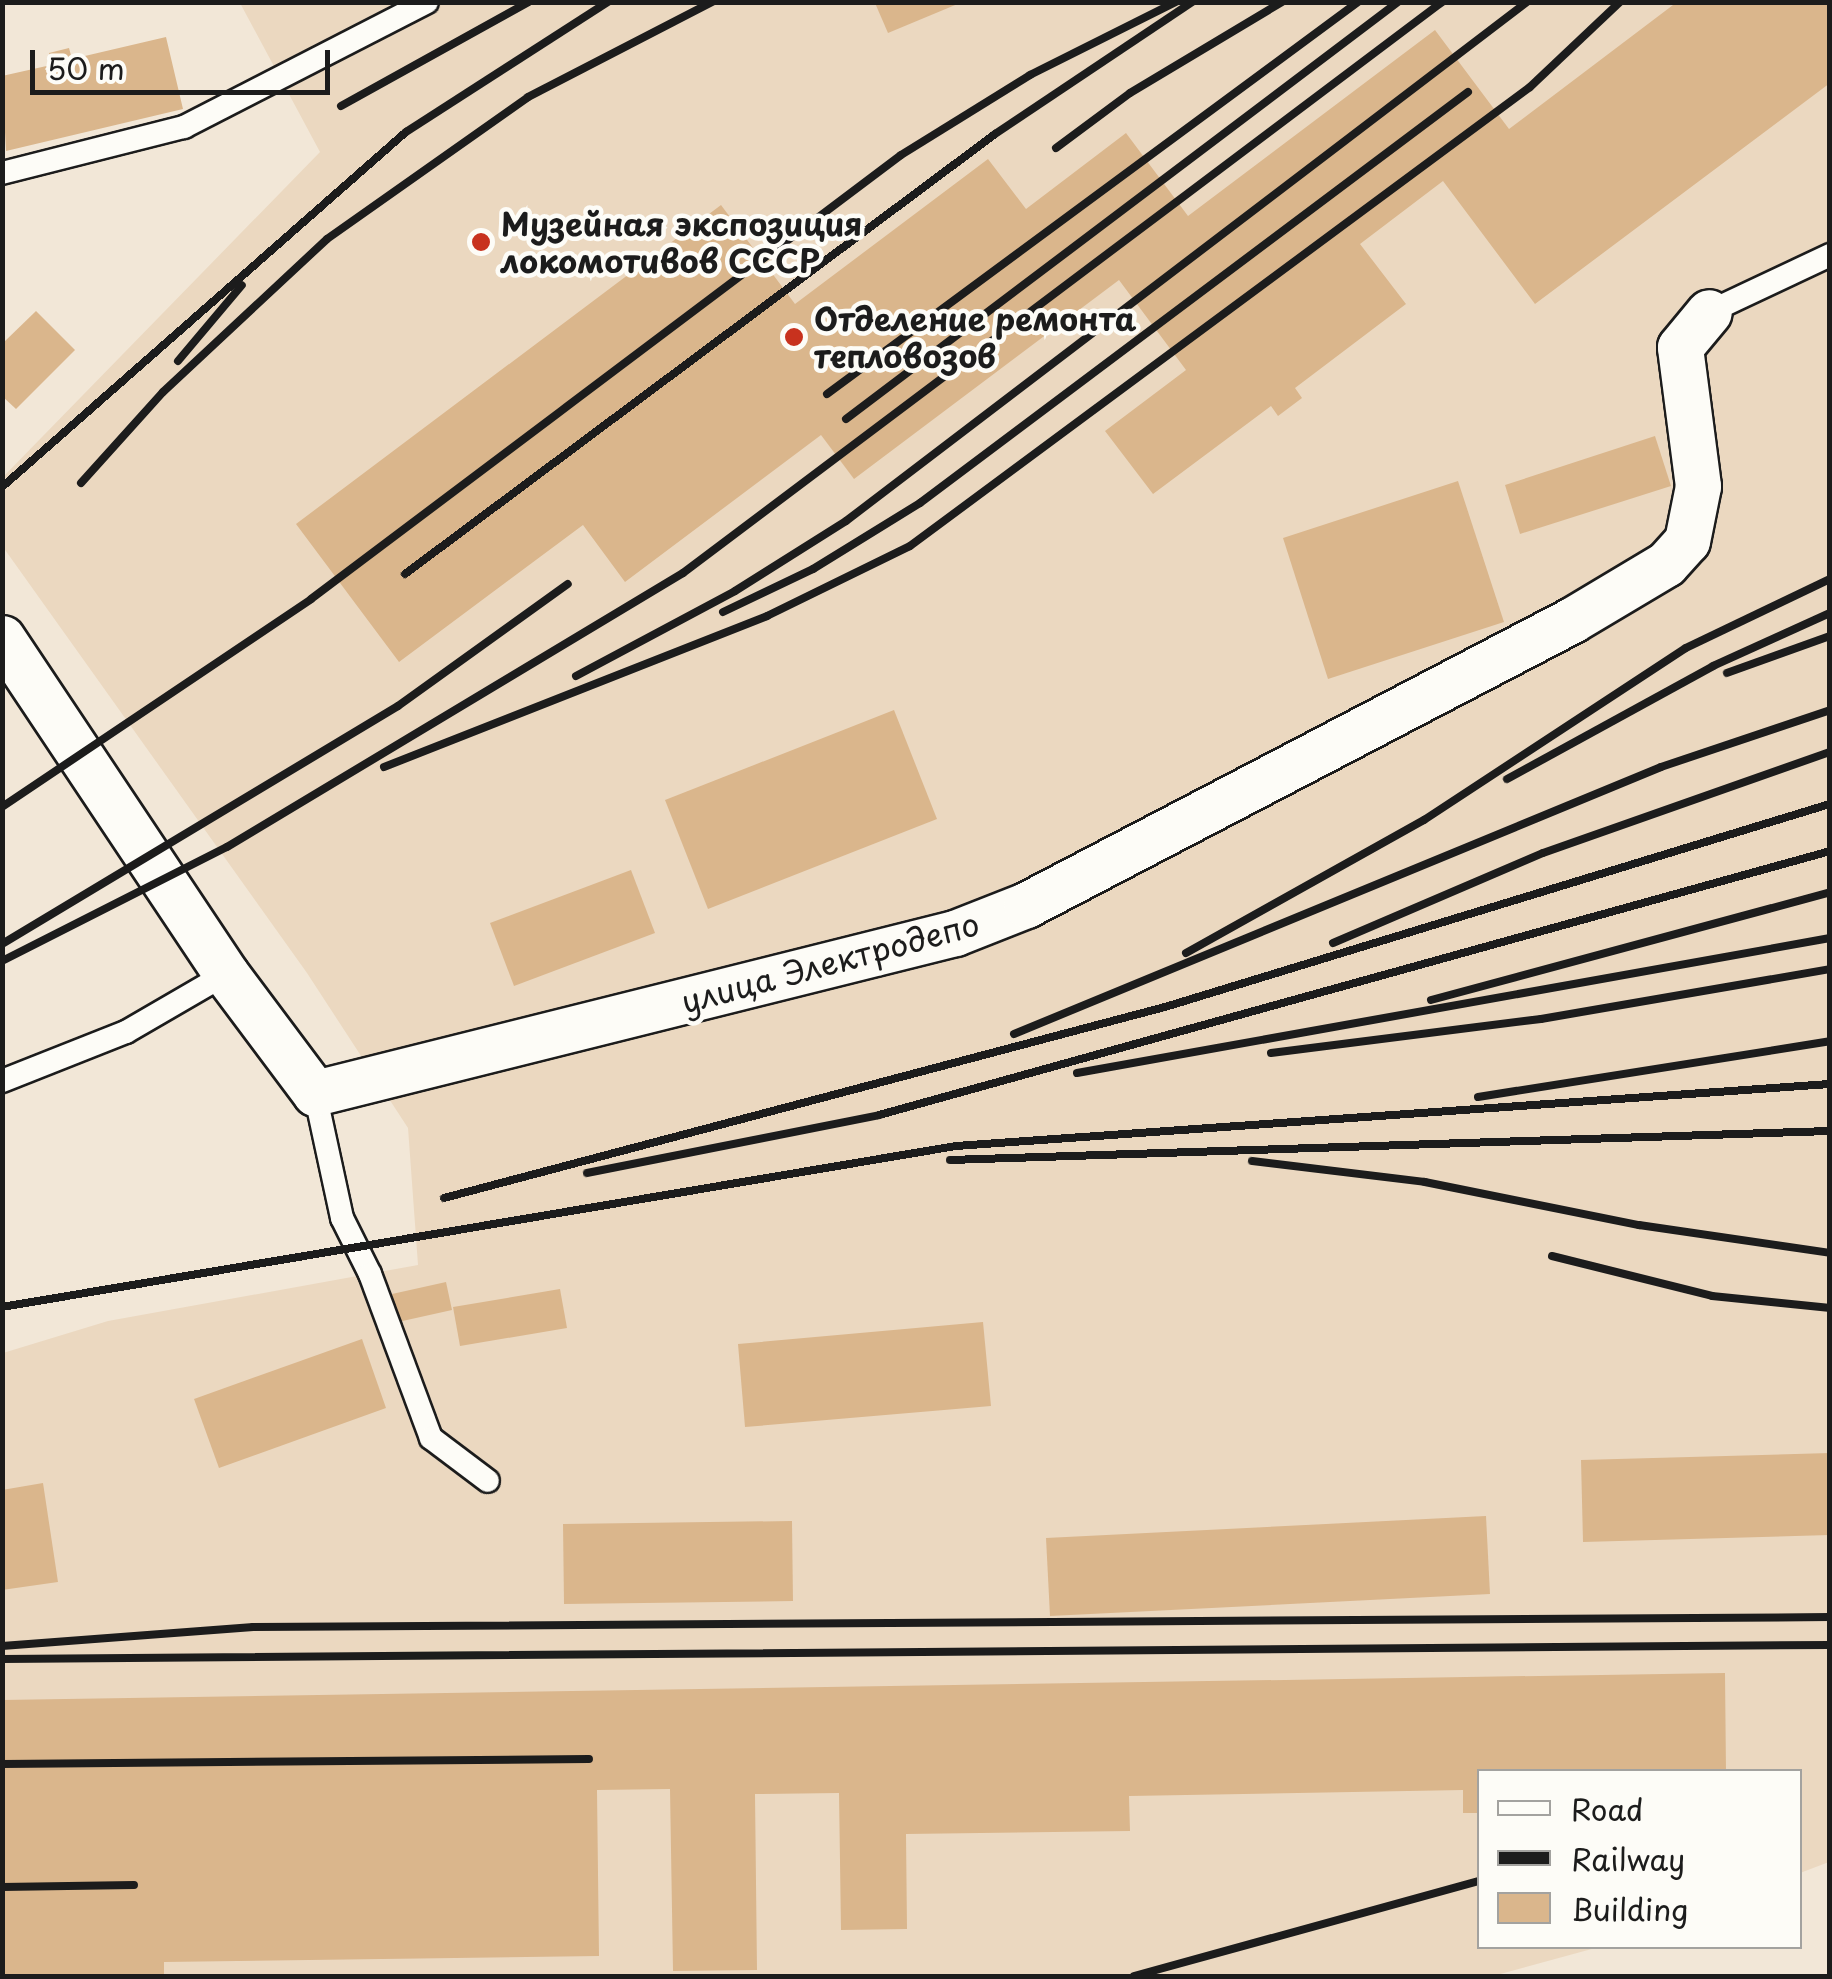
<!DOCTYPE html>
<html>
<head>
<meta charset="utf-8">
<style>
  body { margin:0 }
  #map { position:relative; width:1832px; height:1979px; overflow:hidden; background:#f2e7d7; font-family:"Playpen Sans",sans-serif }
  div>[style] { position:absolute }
  .built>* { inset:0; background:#ebd8c0 }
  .building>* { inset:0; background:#dab68c }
  .roads { filter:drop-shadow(2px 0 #1c1c1c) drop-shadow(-2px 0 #1c1c1c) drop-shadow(0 2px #1c1c1c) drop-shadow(0 -2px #1c1c1c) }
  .lane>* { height:22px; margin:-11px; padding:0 11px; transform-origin:11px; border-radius:11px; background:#fdfcf7 }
  .street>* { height:45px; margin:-22.5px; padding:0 22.5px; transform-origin:22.5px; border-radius:22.5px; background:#fdfcf7 }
  .rail>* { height:8px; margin:-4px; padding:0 4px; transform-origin:4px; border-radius:4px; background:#1c1c1c }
  .dots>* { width:28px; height:28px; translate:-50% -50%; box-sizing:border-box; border:5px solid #fdfcf7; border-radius:50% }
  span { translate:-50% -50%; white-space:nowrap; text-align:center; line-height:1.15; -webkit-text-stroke:9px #fdfcf7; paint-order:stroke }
  .poi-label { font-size:32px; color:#1c1c1c; font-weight:700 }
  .left { translate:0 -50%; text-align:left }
  .street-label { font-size:32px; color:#1c1c1c }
  .frame { position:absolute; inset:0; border:5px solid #1c1c1c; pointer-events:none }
  .legend { position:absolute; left:1477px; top:1769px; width:325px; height:180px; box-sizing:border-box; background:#fdfcf7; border:2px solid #a3a29f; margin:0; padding:12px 18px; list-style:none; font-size:30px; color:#1c1c1c }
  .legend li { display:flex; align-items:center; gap:20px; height:50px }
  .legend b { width:50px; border:2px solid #a3a29f }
  .scale { position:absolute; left:30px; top:50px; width:300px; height:45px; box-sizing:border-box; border:5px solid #1c1c1c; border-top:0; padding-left:12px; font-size:30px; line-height:35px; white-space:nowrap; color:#1c1c1c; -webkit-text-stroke:8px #fdfcf7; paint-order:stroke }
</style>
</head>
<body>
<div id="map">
  <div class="built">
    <i style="clip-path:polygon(240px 3px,1829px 3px,1829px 1862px,1800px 1873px,1800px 1772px,1480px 1772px,1480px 1946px,1599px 1947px,1493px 1976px,3px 1976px,3px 1353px,108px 1321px,418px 1265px,408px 1128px,307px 973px,3px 547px,3px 477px,320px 152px)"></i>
  </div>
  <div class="building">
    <i style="clip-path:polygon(1677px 2px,1830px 2px,1830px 83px,1535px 304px,1443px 181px,1360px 244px,1406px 304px,1295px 388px,1302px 398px,1278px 416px,1271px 406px,1153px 494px,1105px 431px,1186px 370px,1119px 280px,854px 479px,821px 435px,625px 582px,583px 525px,399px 662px,296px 524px,721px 205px,795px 304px,988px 159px,1026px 209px,1126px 133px,1188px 216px,1435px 30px,1509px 129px)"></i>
    <i style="clip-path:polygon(875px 3px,960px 3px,888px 33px)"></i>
    <i style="clip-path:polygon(166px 37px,183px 109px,6px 151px,2px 76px,51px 65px,49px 53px,69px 48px,72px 59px)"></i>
    <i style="clip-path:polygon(36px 311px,75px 350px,16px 409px,2px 396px,2px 344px)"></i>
    <i style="clip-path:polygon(1655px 436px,1671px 486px,1520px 534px,1505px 485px)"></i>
    <i style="clip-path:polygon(1458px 481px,1504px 622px,1328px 679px,1283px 538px)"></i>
    <i style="clip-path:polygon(894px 710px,937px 819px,708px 909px,665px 800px)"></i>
    <i style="clip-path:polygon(631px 870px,655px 933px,514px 986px,490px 923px)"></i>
    <i style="clip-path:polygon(446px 1282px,452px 1310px,398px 1322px,392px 1294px)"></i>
    <i style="clip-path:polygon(560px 1289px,567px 1328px,460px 1346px,453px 1307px)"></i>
    <i style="clip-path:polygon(983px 1322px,991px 1406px,745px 1427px,738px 1344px)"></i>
    <i style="clip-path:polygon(362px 1339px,386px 1408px,219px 1468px,194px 1399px)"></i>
    <i style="clip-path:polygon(1830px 1453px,1830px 1535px,1583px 1542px,1581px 1460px)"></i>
    <i style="clip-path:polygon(43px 1483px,58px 1582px,2px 1590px,2px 1490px)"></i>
    <i style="clip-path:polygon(1486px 1516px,1490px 1594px,1050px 1616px,1046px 1538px)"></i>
    <i style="clip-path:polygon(792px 1521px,793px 1601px,564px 1604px,563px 1524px)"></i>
    <i style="clip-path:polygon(1725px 1673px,1726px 1772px,1480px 1772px,1480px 1813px,1463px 1813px,1463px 1790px,1129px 1796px,1130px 1831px,906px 1834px,907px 1929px,841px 1930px,839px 1793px,755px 1794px,757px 1970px,673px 1971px,670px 1789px,597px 1790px,599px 1956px,164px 1962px,164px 1976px,2px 1976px,2px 1700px)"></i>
  </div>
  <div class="roads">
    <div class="lane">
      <i style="left:2px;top:173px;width:188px;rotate:-14.2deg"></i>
      <i style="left:184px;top:127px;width:273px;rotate:-27.2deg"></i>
      <i style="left:1709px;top:312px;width:134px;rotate:-25.2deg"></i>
      <i style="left:2px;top:1081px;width:133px;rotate:-21.6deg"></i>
      <i style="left:126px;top:1032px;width:116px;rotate:-30.1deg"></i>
      <i style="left:315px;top:1093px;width:128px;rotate:77.8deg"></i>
      <i style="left:342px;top:1218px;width:63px;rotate:63.4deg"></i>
      <i style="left:370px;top:1274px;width:175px;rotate:69.6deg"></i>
      <i style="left:431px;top:1438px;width:71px;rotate:37deg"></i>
    </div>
    <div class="street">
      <i style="left:2px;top:638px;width:404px;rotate:56.3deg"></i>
      <i style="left:226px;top:974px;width:149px;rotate:53.2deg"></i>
      <i style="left:315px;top:1093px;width:660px;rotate:-14.04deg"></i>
      <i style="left:955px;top:933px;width:76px;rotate:-21.5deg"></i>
      <i style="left:1026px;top:905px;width:616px;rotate:-27.56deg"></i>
      <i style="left:1572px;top:620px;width:109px;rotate:-30.8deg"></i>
      <i style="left:1666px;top:564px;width:31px;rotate:-48deg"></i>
      <i style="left:1687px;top:541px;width:56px;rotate:-78.7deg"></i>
      <i style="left:1698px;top:486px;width:140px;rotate:-97.4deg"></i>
      <i style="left:1680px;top:347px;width:45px;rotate:-50.4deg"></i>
    </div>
  </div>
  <div class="rail">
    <i style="left:341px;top:106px;width:215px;rotate:-29deg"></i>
    <i style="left:1056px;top:148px;width:92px;rotate:-36.6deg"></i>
    <i style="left:1130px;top:93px;width:177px;rotate:-30.9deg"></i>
    <i style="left:178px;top:361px;width:99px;rotate:-49.9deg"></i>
    <i style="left:827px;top:394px;width:660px;rotate:-36.44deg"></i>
    <i style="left:846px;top:419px;width:692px;rotate:-37.07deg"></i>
    <i style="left:81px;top:483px;width:122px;rotate:-48deg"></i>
    <i style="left:163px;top:392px;width:224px;rotate:-43deg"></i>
    <i style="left:327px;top:239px;width:246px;rotate:-35.2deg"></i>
    <i style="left:528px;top:97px;width:207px;rotate:-27.3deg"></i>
    <i style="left:2px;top:487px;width:538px;rotate:-41.31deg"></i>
    <i style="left:406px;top:132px;width:240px;rotate:-32.8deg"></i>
    <i style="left:405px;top:574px;width:736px;rotate:-36.71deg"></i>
    <i style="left:995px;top:134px;width:237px;rotate:-33.8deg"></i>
    <i style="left:723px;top:612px;width:100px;rotate:-25.5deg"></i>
    <i style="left:813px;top:569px;width:126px;rotate:-31.7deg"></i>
    <i style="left:920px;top:503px;width:685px;rotate:-36.87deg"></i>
    <i style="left:1727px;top:673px;width:109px;rotate:-19.8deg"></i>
    <i style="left:576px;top:676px;width:180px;rotate:-28.1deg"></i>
    <i style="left:735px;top:591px;width:131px;rotate:-32.2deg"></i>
    <i style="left:846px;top:521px;width:856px;rotate:-37.31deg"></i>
    <i style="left:384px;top:767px;width:412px;rotate:-21.5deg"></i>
    <i style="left:767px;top:616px;width:159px;rotate:-26.1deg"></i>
    <i style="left:910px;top:546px;width:771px;rotate:-36.51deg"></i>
    <i style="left:1530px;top:87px;width:124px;rotate:-43.4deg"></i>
    <i style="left:1507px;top:779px;width:235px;rotate:-28.7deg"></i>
    <i style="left:1713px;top:666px;width:128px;rotate:-24.4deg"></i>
    <i style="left:2px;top:807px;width:372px;rotate:-33.9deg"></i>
    <i style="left:311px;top:599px;width:738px;rotate:-36.96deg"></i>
    <i style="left:901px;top:155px;width:152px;rotate:-31.8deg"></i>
    <i style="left:1030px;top:75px;width:163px;rotate:-26.6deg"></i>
    <i style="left:1333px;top:943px;width:228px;rotate:-23.2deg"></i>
    <i style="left:1543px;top:853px;width:304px;rotate:-19.4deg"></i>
    <i style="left:2px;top:944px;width:462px;rotate:-31deg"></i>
    <i style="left:398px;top:706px;width:209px;rotate:-35.7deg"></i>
    <i style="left:1186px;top:953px;width:273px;rotate:-29.2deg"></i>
    <i style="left:1424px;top:820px;width:313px;rotate:-33.3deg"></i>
    <i style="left:1686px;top:648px;width:160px;rotate:-25.6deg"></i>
    <i style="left:2px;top:961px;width:252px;rotate:-26.9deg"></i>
    <i style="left:227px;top:847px;width:532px;rotate:-31deg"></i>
    <i style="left:683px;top:573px;width:950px;rotate:-36.95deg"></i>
    <i style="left:1431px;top:1000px;width:413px;rotate:-15.1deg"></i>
    <i style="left:1014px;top:1034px;width:700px;rotate:-22.42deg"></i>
    <i style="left:1661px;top:767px;width:178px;rotate:-18.6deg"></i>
    <i style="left:1271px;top:1053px;width:272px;rotate:-7.2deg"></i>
    <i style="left:1541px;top:1019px;width:293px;rotate:-9.8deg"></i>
    <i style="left:1077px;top:1073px;width:765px;rotate:-10.16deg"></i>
    <i style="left:1478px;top:1097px;width:356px;rotate:-9deg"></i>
    <i style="left:950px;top:1160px;width:880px;rotate:-1.89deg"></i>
    <i style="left:1252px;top:1161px;width:174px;rotate:6.9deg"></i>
    <i style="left:1425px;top:1182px;width:218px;rotate:11.4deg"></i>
    <i style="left:1639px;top:1225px;width:193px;rotate:8.3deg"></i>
    <i style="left:587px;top:1173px;width:298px;rotate:-11.2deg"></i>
    <i style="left:879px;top:1115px;width:987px;rotate:-15.51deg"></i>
    <i style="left:444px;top:1198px;width:746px;rotate:-14.84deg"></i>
    <i style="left:1165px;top:1007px;width:695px;rotate:-16.98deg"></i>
    <i style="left:1552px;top:1256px;width:165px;rotate:14deg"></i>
    <i style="left:1712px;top:1296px;width:119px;rotate:5.8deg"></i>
    <i style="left:2px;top:1307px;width:967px;rotate:-9.58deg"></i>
    <i style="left:956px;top:1146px;width:876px;rotate:-4.06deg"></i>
    <i style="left:2px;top:1646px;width:252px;rotate:-4.3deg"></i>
    <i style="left:253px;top:1627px;width:1577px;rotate:-0.36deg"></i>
    <i style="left:2px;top:1659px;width:1828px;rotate:-0.44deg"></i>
    <i style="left:2px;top:1764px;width:587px;rotate:-0.49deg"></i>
    <i style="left:2px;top:1887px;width:132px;rotate:-0.9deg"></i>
    <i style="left:1134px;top:1976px;width:359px;rotate:-15.4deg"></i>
  </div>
  <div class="dots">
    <i style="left:481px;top:242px;background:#c8321e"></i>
    <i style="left:794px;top:337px;background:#c8321e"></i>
  </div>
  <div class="poi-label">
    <span class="left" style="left:501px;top:242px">Музейная экспозиция<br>локомотивов СССР</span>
    <span class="left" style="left:814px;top:337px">Отделение ремонта<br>тепловозов</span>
  </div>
  <div class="street-label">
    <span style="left:830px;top:962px;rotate:-15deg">улица Электродепо</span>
  </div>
  <div class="frame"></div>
  <ul class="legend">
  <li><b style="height:12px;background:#fdfcf7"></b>Road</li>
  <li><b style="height:12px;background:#1c1c1c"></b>Railway</li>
  <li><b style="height:28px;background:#dab68c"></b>Building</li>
  </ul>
  <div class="scale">50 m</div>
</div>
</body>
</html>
